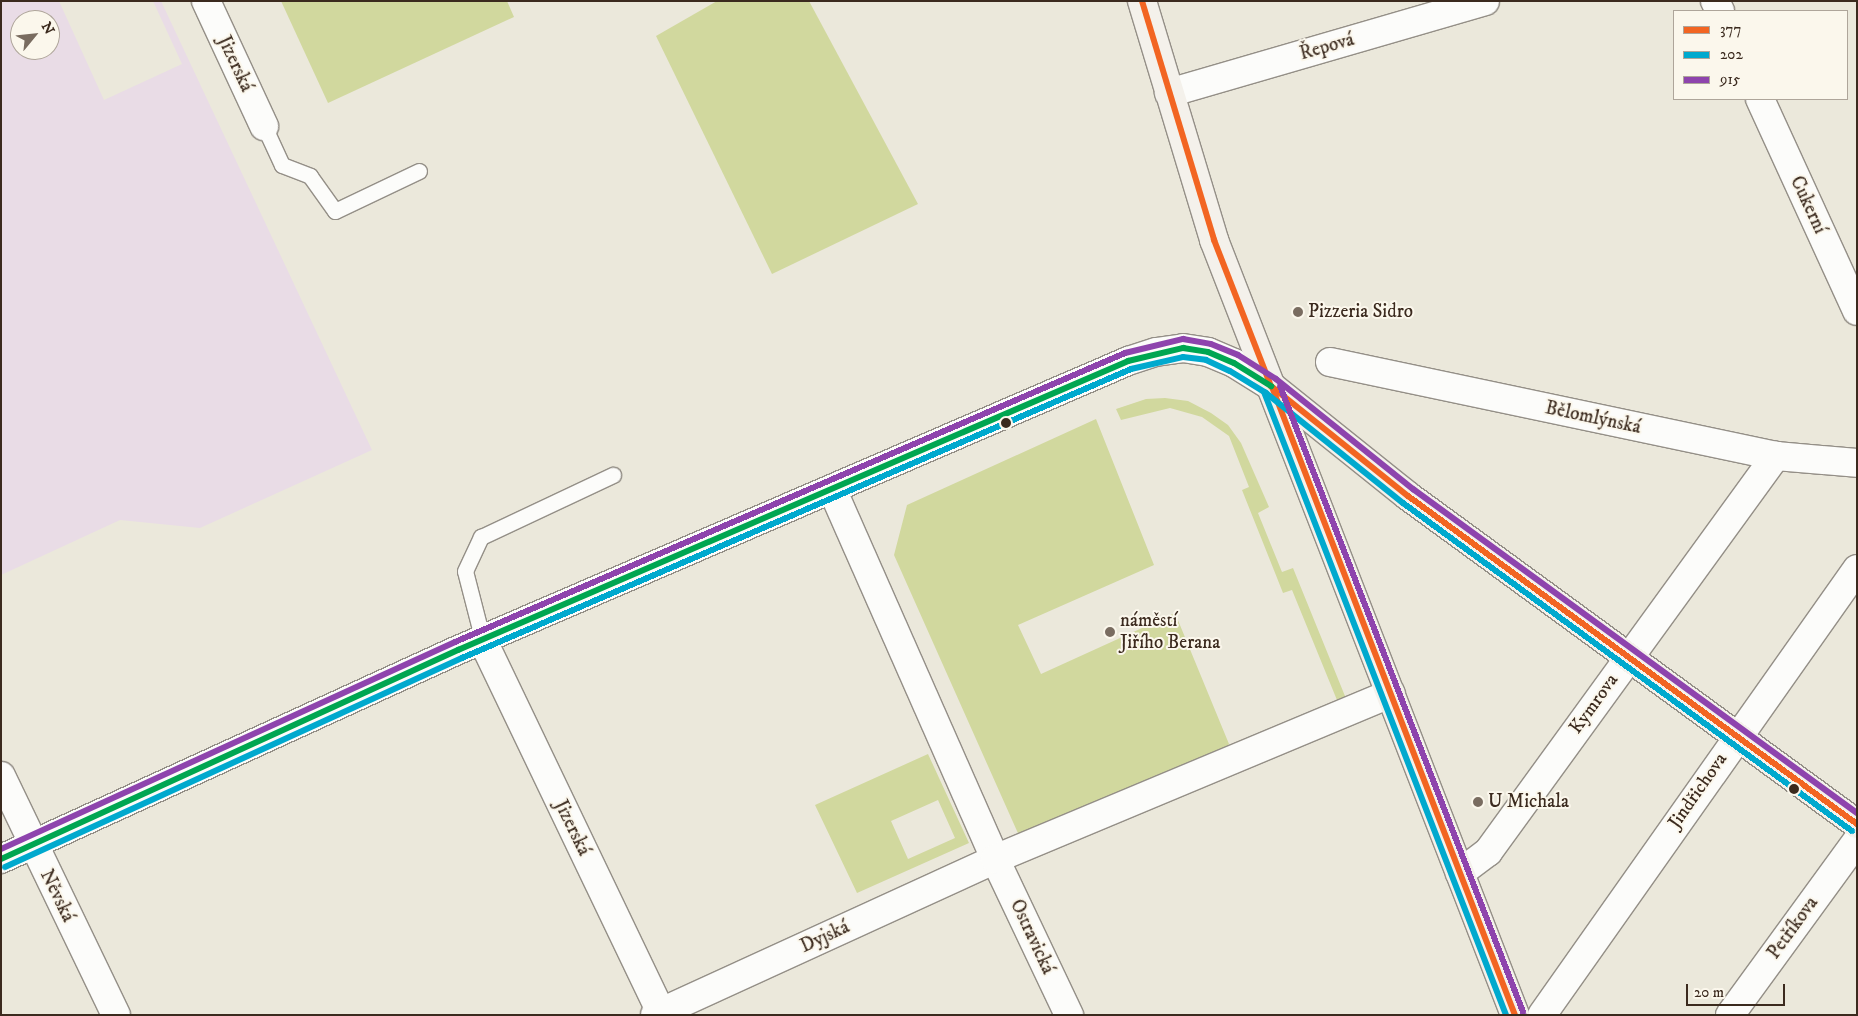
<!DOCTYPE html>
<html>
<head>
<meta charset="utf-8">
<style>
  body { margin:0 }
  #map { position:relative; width:1858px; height:1016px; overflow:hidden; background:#ebe8db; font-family:"IM FELL DW Pica",serif }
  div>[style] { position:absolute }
  .built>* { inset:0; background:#e9dce6 }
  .green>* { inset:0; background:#d1d89e }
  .roads { filter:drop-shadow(1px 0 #948f87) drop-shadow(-1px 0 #948f87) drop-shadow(0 1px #948f87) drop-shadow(0 -1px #948f87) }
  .lane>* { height:15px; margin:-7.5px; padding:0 7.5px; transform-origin:7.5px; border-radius:7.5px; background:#fcfcfa }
  .street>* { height:28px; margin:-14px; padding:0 14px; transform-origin:14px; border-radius:14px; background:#fcfcfa }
  .secondary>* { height:28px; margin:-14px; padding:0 14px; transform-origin:14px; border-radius:14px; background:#f4f1eb }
  .bus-1>* { height:6px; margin:-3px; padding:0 3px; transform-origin:3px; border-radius:3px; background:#f26522 }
  .bus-2>* { height:6px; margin:-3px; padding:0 3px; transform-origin:3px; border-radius:3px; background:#00a9ce }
  .bus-3>* { height:6px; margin:-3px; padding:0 3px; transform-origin:3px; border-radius:3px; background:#8e44ad }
  .bus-4>* { height:6px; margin:-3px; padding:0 3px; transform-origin:3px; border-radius:3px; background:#00a651 }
  .dots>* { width:14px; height:14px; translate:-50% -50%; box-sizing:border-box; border:2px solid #fbf7ec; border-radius:50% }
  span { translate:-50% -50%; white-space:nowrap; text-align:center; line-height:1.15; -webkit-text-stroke:4px #fbf7ec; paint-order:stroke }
  .street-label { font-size:19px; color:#3b2a1e }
  .poi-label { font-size:19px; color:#3b2a1e }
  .left { translate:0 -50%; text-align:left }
  .frame { position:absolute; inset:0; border:2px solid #3b2a1e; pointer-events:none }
  .legend { position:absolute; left:1673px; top:10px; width:175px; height:90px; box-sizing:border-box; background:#fbf7ec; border:1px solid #aea59a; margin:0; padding:6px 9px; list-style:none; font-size:15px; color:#3b2a1e }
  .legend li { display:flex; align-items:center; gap:10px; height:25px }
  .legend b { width:25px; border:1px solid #aea59a }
  .north { position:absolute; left:10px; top:10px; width:50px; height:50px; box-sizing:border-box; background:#fbf7ec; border:1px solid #aea59a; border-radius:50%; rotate:62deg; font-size:14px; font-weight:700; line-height:20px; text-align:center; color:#3b2a1e }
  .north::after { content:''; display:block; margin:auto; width:18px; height:22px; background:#796c60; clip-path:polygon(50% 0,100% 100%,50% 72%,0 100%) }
  .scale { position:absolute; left:1686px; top:984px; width:99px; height:22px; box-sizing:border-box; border:2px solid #3b2a1e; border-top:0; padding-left:6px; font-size:15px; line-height:18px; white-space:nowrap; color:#3b2a1e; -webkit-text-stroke:4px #fbf7ec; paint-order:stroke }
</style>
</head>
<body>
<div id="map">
  <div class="built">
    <i style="clip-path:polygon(evenodd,1px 1px,59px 1px,104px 100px,182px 64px,153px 1px,161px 1px,372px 450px,200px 528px,120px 520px,1px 575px,1px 1px,20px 20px,50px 20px,50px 50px,20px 50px,20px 20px)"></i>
  </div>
  <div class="green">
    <i style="clip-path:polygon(281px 1px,507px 1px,514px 17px,328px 103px)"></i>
    <i style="clip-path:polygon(717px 1px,809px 1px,918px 204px,772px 274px,656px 36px)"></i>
    <i style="clip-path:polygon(1165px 398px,1188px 401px,1211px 413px,1228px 425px,1241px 443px,1269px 507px,1258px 513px,1282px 572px,1293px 568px,1347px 701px,1339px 705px,1292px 590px,1283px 593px,1242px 490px,1249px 487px,1229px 436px,1202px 417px,1170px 408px,1121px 420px,1116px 409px,1146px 399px)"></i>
    <i style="clip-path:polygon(1096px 419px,1154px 565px,1018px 625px,1041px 674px,1175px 613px,1229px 744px,1222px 755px,1021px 840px,894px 555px,907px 505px)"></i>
    <i style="clip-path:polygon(evenodd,928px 754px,969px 843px,857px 893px,815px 805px,928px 754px,938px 800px,955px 838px,908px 859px,891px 821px,938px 800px)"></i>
  </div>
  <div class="roads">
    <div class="lane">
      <i style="left:264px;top:126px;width:43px;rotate:65.2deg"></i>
      <i style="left:282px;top:165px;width:30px;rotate:21deg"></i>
      <i style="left:310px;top:176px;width:43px;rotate:54.5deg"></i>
      <i style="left:335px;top:211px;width:93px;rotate:-25.5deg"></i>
      <i style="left:483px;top:641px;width:72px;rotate:-104.4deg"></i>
      <i style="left:465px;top:571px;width:38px;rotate:-65deg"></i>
      <i style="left:481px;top:537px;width:146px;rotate:-25.2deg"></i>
    </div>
    <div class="street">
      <i style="left:206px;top:1px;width:138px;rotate:65.1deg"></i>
      <i style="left:1715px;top:1px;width:11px;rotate:63deg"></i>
      <i style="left:1169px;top:93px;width:329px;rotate:-16.2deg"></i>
      <i style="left:1760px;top:99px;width:233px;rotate:65.4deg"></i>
      <i style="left:1330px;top:362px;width:456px;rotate:11.9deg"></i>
      <i style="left:1776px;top:456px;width:81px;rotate:4.9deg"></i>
      <i style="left:832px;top:489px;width:404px;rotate:66.2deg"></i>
      <i style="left:995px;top:859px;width:173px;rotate:64.6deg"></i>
      <i style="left:483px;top:641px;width:415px;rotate:64.4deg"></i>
      <i style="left:1px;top:776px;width:265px;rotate:64.3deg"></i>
      <i style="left:1px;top:859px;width:503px;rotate:-24.58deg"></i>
      <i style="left:458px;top:650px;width:730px;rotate:-23.33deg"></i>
      <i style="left:1128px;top:361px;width:29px;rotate:-18deg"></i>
      <i style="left:1156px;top:352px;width:27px;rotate:-8deg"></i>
      <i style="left:1183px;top:348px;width:25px;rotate:9deg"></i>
      <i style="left:1208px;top:352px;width:28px;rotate:23deg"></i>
      <i style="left:1234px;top:363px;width:44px;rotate:31.9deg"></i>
      <i style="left:1460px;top:873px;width:35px;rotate:-37deg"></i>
      <i style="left:1488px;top:852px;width:490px;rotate:-54deg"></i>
      <i style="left:655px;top:1015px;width:374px;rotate:-24.6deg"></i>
      <i style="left:995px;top:859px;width:429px;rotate:-22.7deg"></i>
      <i style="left:1542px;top:1015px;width:546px;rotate:-54.77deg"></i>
      <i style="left:1730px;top:1015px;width:215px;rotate:-53.9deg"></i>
    </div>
    <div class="secondary">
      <i style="left:1142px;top:1px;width:250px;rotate:73.2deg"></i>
      <i style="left:1214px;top:240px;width:831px;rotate:68.77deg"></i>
      <i style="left:1272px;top:387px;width:174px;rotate:38.7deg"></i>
      <i style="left:1408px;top:496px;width:556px;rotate:36.15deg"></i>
    </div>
  </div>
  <div class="bus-1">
    <i style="left:1142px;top:1px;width:250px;rotate:73.2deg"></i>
    <i style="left:1214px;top:240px;width:157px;rotate:68.7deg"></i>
    <i style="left:1271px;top:386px;width:176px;rotate:38.8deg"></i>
    <i style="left:1408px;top:496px;width:556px;rotate:36.15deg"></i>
    <i style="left:1272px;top:387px;width:673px;rotate:68.85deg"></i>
  </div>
  <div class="bus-2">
    <i style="left:1264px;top:392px;width:668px;rotate:68.77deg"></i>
    <i style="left:5px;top:867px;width:503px;rotate:-24.58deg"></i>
    <i style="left:462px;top:658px;width:729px;rotate:-23.36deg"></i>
    <i style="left:1131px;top:369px;width:53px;rotate:-13deg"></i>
    <i style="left:1183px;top:357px;width:23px;rotate:7deg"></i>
    <i style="left:1206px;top:360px;width:26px;rotate:25deg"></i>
    <i style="left:1230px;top:371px;width:42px;rotate:31.4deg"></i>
    <i style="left:1266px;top:393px;width:176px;rotate:38.8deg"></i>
    <i style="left:1403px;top:503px;width:556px;rotate:36.15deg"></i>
  </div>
  <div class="bus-3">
    <i style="left:1280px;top:386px;width:672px;rotate:68.78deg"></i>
    <i style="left:1px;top:849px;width:499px;rotate:-24.5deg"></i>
    <i style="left:455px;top:642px;width:730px;rotate:-23.33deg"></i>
    <i style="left:1125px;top:353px;width:60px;rotate:-13.6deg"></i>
    <i style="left:1183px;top:339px;width:28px;rotate:10deg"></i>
    <i style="left:1211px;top:344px;width:29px;rotate:22deg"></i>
    <i style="left:1238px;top:355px;width:45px;rotate:32.3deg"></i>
    <i style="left:1276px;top:379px;width:176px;rotate:38.8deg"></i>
    <i style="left:1413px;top:489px;width:550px;rotate:36.12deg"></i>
  </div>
  <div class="bus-4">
    <i style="left:1px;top:859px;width:503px;rotate:-24.58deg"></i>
    <i style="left:458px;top:650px;width:730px;rotate:-23.33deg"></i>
    <i style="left:1128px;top:361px;width:57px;rotate:-13.3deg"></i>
    <i style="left:1183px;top:348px;width:25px;rotate:9deg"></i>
    <i style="left:1208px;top:352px;width:28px;rotate:23deg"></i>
    <i style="left:1234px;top:363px;width:44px;rotate:31.9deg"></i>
  </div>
  <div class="dots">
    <i style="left:1298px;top:312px;background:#796c60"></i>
    <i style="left:1006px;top:423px;background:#3b2a1e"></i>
    <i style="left:1110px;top:632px;background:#796c60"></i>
    <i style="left:1794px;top:789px;background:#3b2a1e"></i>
    <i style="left:1478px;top:802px;background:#796c60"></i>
  </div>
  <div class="street-label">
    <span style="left:1327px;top:47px;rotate:-16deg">Řepová</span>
    <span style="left:235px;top:64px;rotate:65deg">Jizerská</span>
    <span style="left:1808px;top:205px;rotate:65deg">Cukerní</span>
    <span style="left:1593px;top:418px;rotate:12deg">Bělomlýnská</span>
    <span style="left:1594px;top:704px;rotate:-54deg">Kymrova</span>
    <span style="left:1698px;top:791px;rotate:-55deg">Jindřichova</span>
    <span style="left:572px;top:828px;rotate:64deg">Jizerská</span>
    <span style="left:57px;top:896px;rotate:64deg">Něvská</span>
    <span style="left:1793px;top:928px;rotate:-54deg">Petříkova</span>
    <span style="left:825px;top:937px;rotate:-25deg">Dyjská</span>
    <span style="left:1032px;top:937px;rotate:65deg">Ostravická</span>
  </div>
  <div class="poi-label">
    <span class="left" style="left:1308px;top:312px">Pizzeria Sidro</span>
    <span class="left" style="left:1120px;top:632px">náměstí<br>Jiřího Berana</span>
    <span class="left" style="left:1488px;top:802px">U Michala</span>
  </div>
  <div class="frame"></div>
  <ul class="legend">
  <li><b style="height:6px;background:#f26522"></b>377</li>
  <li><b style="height:6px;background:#00a9ce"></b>202</li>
  <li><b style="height:6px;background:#8e44ad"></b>915</li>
  </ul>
  <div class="north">N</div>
  <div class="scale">20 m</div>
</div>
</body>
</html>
